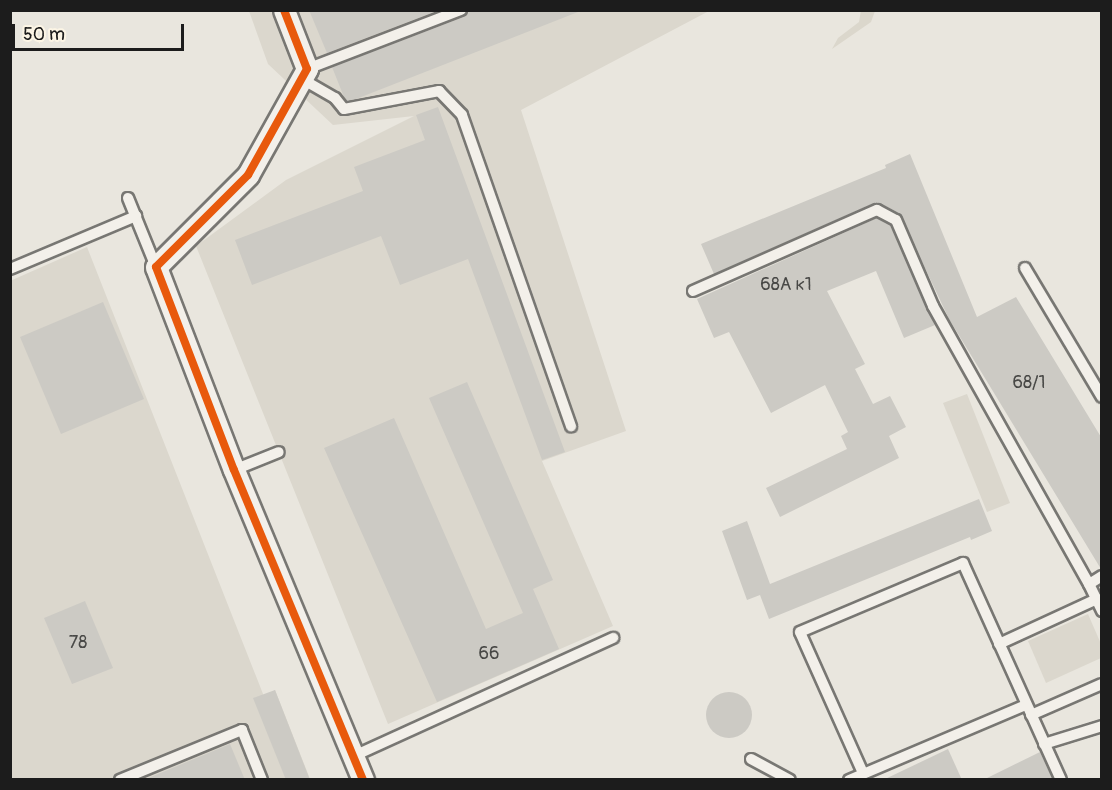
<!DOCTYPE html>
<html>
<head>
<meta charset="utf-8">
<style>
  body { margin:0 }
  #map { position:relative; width:1112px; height:790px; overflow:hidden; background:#e9e6de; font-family:Pangolin,sans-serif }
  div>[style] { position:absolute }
  .built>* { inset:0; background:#dbd7cd }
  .green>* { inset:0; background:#dbd7cc }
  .building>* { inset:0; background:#cccac4 }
  .round { border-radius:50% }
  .roads { filter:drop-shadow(2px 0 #787773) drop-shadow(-2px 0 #787773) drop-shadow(0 2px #787773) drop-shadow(0 -2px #787773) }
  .lane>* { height:10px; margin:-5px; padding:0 5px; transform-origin:5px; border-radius:5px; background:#f3f0ea }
  .street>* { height:21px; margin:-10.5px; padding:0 10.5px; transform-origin:10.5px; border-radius:10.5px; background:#f3f0ea }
  .cycleway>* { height:8px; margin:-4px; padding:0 4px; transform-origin:4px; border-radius:4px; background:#e8590c }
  span { translate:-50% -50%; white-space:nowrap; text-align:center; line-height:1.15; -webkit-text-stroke:5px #fcf5e5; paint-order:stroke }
  .number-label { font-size:18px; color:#484846 }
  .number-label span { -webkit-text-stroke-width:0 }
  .frame { position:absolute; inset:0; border:12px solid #1c1c1c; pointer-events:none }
  .scale { position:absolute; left:12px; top:24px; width:172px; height:27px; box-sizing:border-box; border:3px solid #1c1c1c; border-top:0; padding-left:8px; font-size:18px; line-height:21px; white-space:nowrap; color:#1c1c1c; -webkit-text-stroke:4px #fcf5e5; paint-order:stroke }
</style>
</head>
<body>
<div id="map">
  <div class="built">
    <i style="clip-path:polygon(249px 11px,709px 11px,521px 110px,626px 431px,542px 461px,613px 626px,388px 724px,196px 246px,286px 180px,414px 116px,333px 125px,268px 64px)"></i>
    <i style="clip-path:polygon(87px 247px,265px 699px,275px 690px,310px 779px,11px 779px,10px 281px)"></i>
    <i style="clip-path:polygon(967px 394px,1010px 503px,987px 512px,943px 403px)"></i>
    <i style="clip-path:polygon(1088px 614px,1101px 644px,1101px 658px,1046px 683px,1028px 641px)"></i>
  </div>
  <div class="green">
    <i style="clip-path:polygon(861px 10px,875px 11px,871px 22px,832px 49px,838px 38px,859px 22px)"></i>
  </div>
  <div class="building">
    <i style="clip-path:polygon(309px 10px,439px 10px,327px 53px)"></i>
    <i style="clip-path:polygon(468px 10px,578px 12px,356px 99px,347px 101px,344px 97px,332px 67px,464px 17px)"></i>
    <i style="clip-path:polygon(438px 107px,565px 452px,542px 460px,468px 259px,400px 285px,381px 236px,252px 285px,235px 240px,363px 191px,354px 167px,425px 140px,416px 115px)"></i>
    <i style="clip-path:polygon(910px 154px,977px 317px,1016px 297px,1101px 437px,1101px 569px,949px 319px,899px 213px,880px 203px,874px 203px,714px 274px,701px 244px,886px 168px,885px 165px)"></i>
    <i style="clip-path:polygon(877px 218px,890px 225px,935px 325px,904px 338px,876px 271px,827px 291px,865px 364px,855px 369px,873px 404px,890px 396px,906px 427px,889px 436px,899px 458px,780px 517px,766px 488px,847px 449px,841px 436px,848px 432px,825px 385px,771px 413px,729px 332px,714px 338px,697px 299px)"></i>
    <i style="clip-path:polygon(103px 302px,144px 399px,61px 434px,20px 337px)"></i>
    <i style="clip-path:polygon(467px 382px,553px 580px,533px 589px,559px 649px,437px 702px,324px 448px,394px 418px,486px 629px,523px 613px,429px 398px)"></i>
    <i style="clip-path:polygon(979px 499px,992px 531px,971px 540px,970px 537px,769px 619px,760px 595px,747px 600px,722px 531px,747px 521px,770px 584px)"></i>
    <i style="clip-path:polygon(85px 601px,113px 668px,72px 684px,44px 618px)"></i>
    <i style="clip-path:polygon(275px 690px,310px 780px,286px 780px,253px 698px)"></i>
    <i class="round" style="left:706px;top:692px;width:46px;height:46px"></i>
    <i style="clip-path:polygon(230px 744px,245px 780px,146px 780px,146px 779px)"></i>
    <i style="clip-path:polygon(948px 749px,962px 780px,883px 780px)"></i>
    <i style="clip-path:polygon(1040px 752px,1053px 780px,983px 780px)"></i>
  </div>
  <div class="roads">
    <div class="lane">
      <i style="left:307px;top:69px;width:165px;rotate:-21deg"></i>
      <i style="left:302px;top:79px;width:38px;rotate:30deg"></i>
      <i style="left:335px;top:98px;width:14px;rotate:51deg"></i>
      <i style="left:344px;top:109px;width:97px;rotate:-10.7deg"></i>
      <i style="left:439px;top:91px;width:33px;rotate:46deg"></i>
      <i style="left:462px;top:115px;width:330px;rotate:70.7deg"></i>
      <i style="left:128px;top:198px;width:74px;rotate:67.9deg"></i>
      <i style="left:1025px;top:268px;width:150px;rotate:59.2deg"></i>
      <i style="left:10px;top:269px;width:137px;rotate:-22.8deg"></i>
      <i style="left:693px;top:291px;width:201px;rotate:-23.8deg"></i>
      <i style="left:877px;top:210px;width:21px;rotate:28deg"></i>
      <i style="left:896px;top:220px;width:94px;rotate:66.7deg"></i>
      <i style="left:933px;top:306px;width:319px;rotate:60.7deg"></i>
      <i style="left:234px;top:470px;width:48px;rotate:-21.8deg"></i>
      <i style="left:1102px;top:576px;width:15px;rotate:148deg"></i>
      <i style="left:1089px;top:584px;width:30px;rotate:64deg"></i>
      <i style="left:999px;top:644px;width:108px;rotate:-24.7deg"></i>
      <i style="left:1031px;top:715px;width:77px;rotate:-23.6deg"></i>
      <i style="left:1044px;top:744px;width:61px;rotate:-17.2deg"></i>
      <i style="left:354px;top:756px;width:285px;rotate:-24.5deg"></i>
      <i style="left:751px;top:759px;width:44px;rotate:28.3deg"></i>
      <i style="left:863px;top:773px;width:154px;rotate:-114.1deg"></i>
      <i style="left:800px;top:632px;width:177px;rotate:-22.9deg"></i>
      <i style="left:963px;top:563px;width:238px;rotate:65.7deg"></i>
      <i style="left:120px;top:780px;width:132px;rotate:-22.3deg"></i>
      <i style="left:242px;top:730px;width:54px;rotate:68.2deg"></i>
      <i style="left:849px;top:780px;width:192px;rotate:-23deg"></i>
    </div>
    <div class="street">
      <i style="left:284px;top:10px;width:63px;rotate:68.7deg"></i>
      <i style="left:307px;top:69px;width:121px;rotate:119.1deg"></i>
      <i style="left:248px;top:175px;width:130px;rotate:135deg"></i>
      <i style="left:156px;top:267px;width:217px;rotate:69deg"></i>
      <i style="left:234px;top:470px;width:336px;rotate:67.4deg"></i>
    </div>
  </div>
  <div class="cycleway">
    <i style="left:284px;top:10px;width:63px;rotate:68.7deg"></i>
    <i style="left:307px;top:69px;width:121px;rotate:119.1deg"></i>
    <i style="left:248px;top:175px;width:130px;rotate:135deg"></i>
    <i style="left:156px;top:267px;width:217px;rotate:69deg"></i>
    <i style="left:234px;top:470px;width:336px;rotate:67.4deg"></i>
  </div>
  <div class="number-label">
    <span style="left:786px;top:285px">68А к1</span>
    <span style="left:1029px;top:383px">68/1</span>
    <span style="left:78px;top:643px">78</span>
    <span style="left:489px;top:654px">66</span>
  </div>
  <div class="frame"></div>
  <div class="scale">50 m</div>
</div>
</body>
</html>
